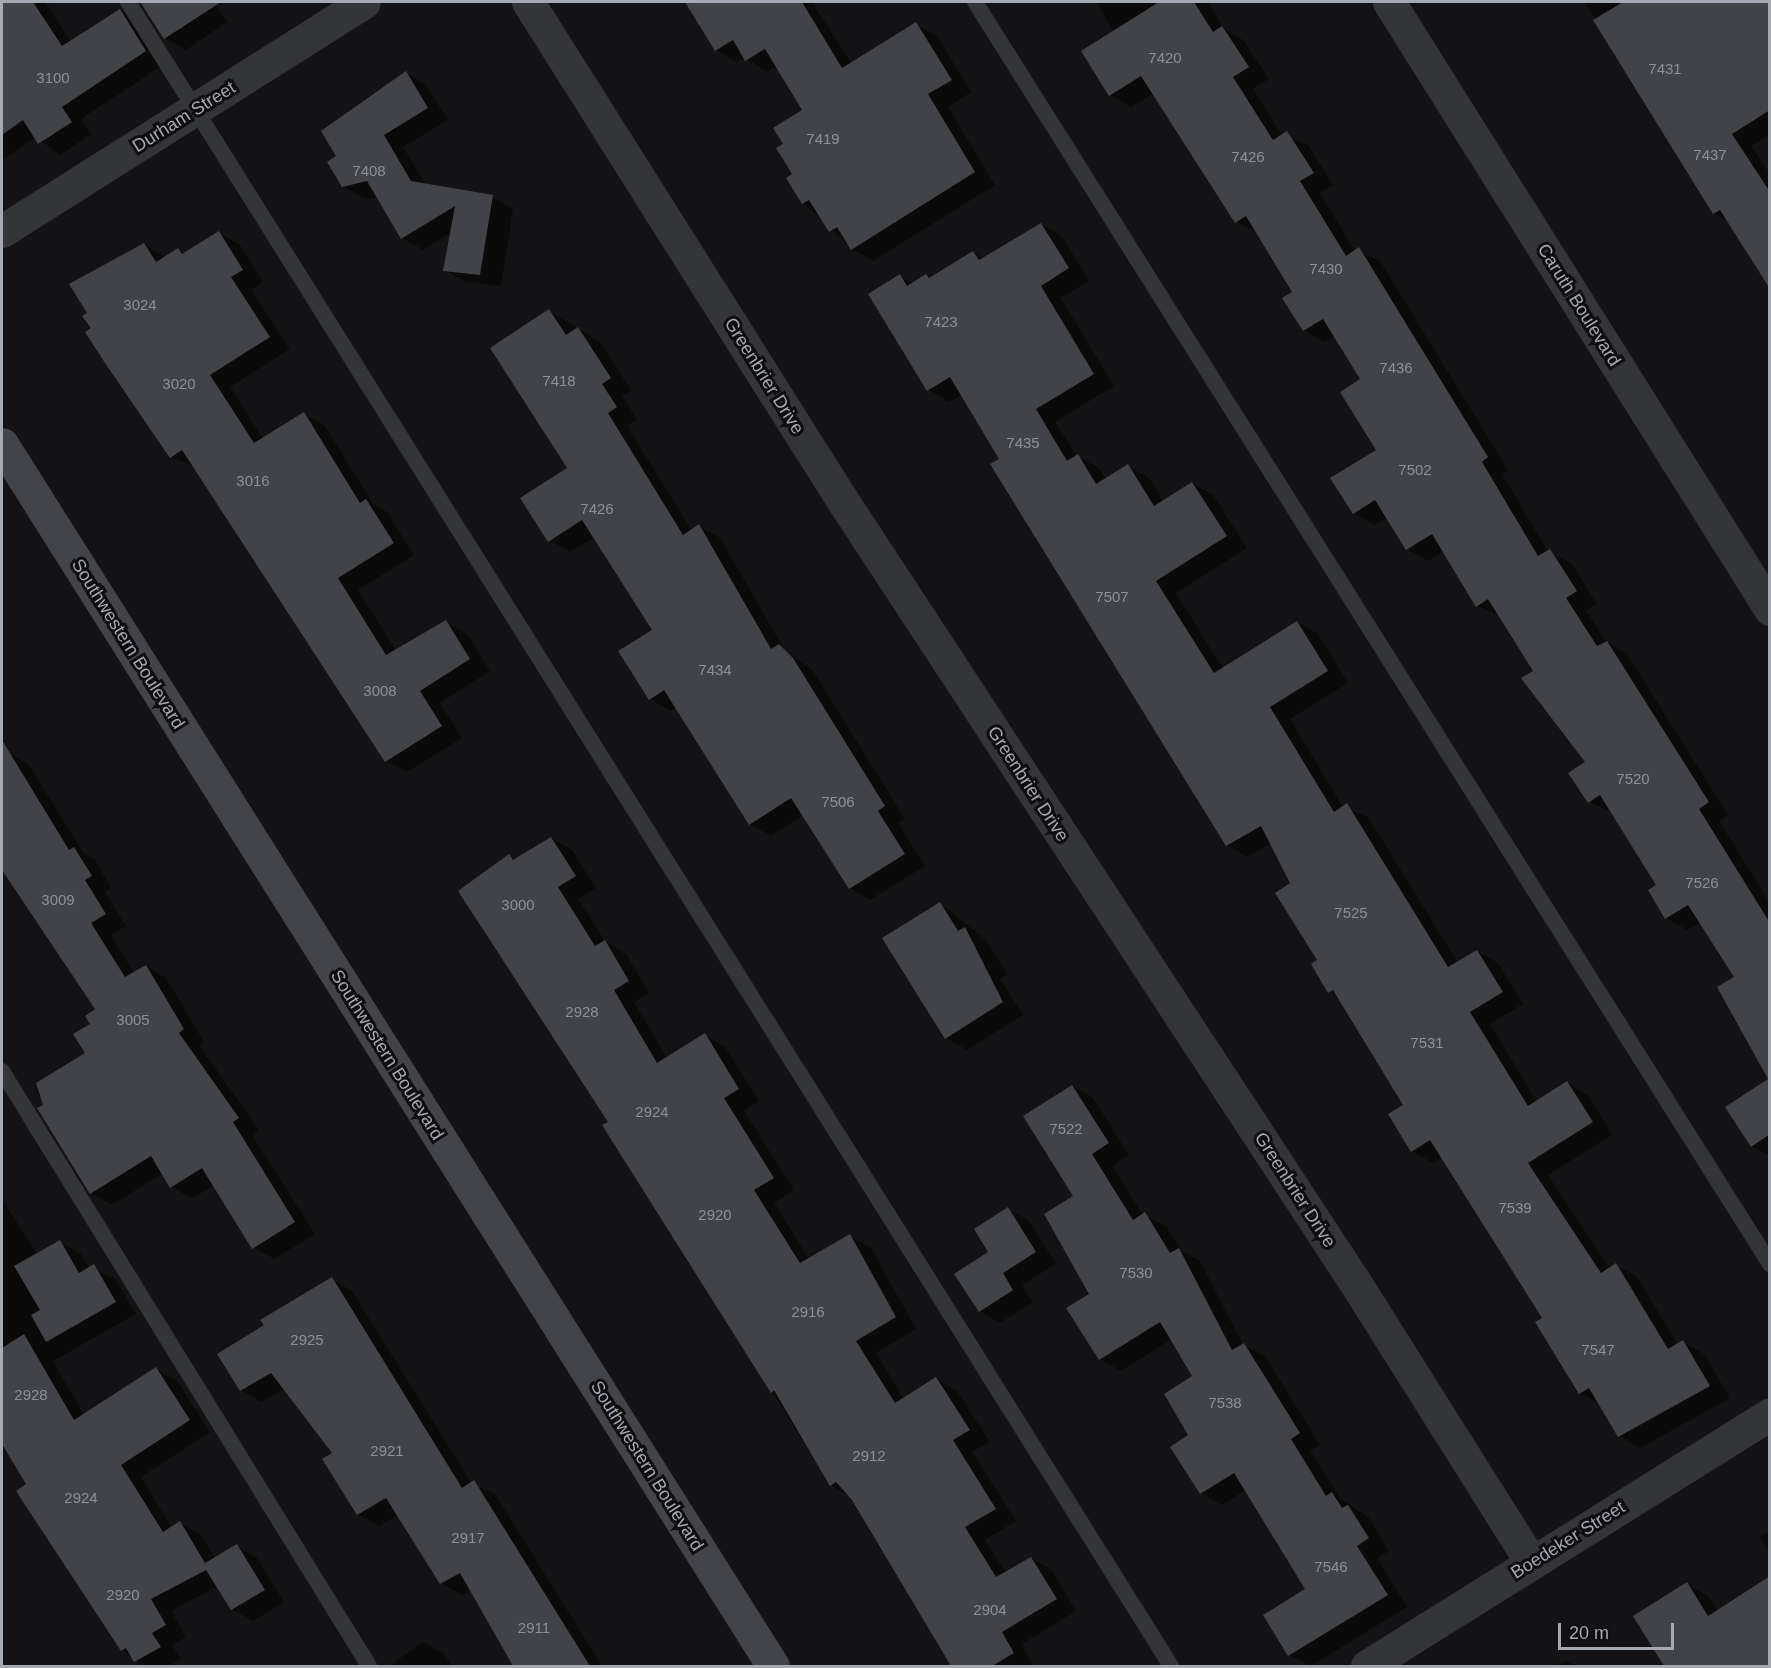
<!DOCTYPE html>
<html>
<head>
<meta charset="utf-8">
<style>
  body { margin:0 }
  #map { position:relative; width:1771px; height:1668px; overflow:hidden; background:#131315; font-family:Helvetica,sans-serif }
  div>[style] { position:absolute }
  .shadow>* { inset:0; background:#0007 }
  .building>* { inset:0; background:#424348 }
  .lane>* { height:16px; margin:-8px; padding:0 8px; transform-origin:8px; border-radius:8px; background:#343539 }
  .street>* { height:33px; margin:-16.5px; padding:0 16.5px; transform-origin:16.5px; border-radius:16.5px; background:#343539 }
  .secondary>* { height:33px; margin:-16.5px; padding:0 16.5px; transform-origin:16.5px; border-radius:16.5px; background:#424449 }
  span { translate:-50% -50%; white-space:nowrap; text-align:center; line-height:1.15; -webkit-text-stroke:6px #0e0e10; paint-order:stroke }
  .number-label { font-size:15px; color:#8c9099 }
  .number-label span { -webkit-text-stroke-width:0 }
  .street-label { font-size:18px; color:#a5a9b4 }
  .frame { position:absolute; inset:0; border:3px solid #a5a9b4; pointer-events:none }
  .scale { position:absolute; left:1558px; top:1623px; width:116px; height:27px; box-sizing:border-box; border:3px solid #a5a9b4; border-top:0; padding-left:8px; font-size:18px; line-height:21px; white-space:nowrap; color:#a5a9b4; -webkit-text-stroke:4px #0e0e10; paint-order:stroke }
</style>
</head>
<body>
<div id="map">
  <div class="shadow">
    <i style="clip-path:polygon(2px 2px,45px 2px,71px 42px,120px 10px,141px 22px,166px 63px,81px 119px,91px 134px,60px 155px,36px 137px,2px 160px)"></i>
    <i style="clip-path:polygon(142px 2px,214px 2px,227px 22px,186px 50px,165px 38px)"></i>
    <i style="clip-path:polygon(687px 2px,770px 2px,773px 6px,812px 2px,852px 64px,916px 24px,937px 36px,971px 92px,948px 107px,995px 185px,873px 261px,853px 249px,803px 203px,785px 144px,804px 111px,777px 66px,767px 72px,744px 57px,737px 62px,716px 50px)"></i>
    <i style="clip-path:polygon(1096px 2px,1208px 2px,1224px 29px,1243px 40px,1269px 79px,1253px 89px,1282px 135px,1308px 145px,1333px 185px,1320px 193px,1355px 251px,1380px 261px,1508px 470px,1502px 474px,1548px 552px,1571px 563px,1597px 604px,1586px 610px,1606px 642px,1627px 654px,1728px 815px,1719px 821px,1770px 903px,1770px 924px,1736px 978px,1701px 922px,1687px 930px,1666px 918px,1658px 886px,1612px 812px,1589px 802px,1587px 762px,1501px 616px,1477px 606px,1444px 551px,1428px 561px,1407px 549px,1388px 517px,1375px 525px,1354px 513px,1378px 450px,1362px 380px,1335px 336px,1324px 342px,1304px 330px,1294px 292px,1258px 233px,1236px 221px,1154px 93px,1131px 107px,1111px 95px,1083px 52px,1114px 32px)"></i>
    <i style="clip-path:polygon(1585px 2px,1770px 2px,1770px 135px,1751px 146px,1770px 174px,1770px 288px,1729px 222px,1714px 213px)"></i>
    <i style="clip-path:polygon(406px 73px,426px 85px,448px 120px,403px 147px,426px 185px,493px 197px,513px 209px,501px 286px,466px 282px,445px 270px,452px 232px,423px 250px,402px 238px,378px 198px,364px 198px,343px 186px,338px 156px)"></i>
    <i style="clip-path:polygon(1041px 224px,1062px 236px,1089px 281px,1061px 298px,1114px 386px,1055px 422px,1077px 456px,1099px 468px,1106px 479px,1128px 466px,1149px 478px,1164px 502px,1192px 483px,1213px 495px,1247px 548px,1176px 593px,1223px 669px,1297px 622px,1318px 634px,1348px 683px,1290px 719px,1343px 807px,1368px 817px,1458px 963px,1477px 951px,1498px 963px,1523px 1004px,1490px 1024px,1537px 1102px,1567px 1083px,1588px 1095px,1612px 1135px,1548px 1175px,1610px 1269px,1616px 1265px,1637px 1277px,1678px 1345px,1683px 1342px,1704px 1354px,1730px 1398px,1640px 1448px,1619px 1436px,1602px 1406px,1580px 1393px,1544px 1319px,1443px 1157px,1433px 1163px,1412px 1151px,1405px 1105px,1340px 998px,1330px 991px,1292px 884px,1272px 843px,1247px 857px,1227px 845px,962px 394px,949px 402px,929px 390px,900px 276px,913px 284px,926px 275px,932px 278px,973px 252px,985px 259px)"></i>
    <i style="clip-path:polygon(219px 233px,240px 245px,263px 282px,251px 290px,290px 349px,230px 387px,263px 439px,304px 414px,325px 426px,373px 504px,387px 512px,414px 555px,358px 590px,396px 651px,446px 622px,467px 634px,490px 671px,440px 703px,462px 738px,407px 772px,386px 760px,195px 467px,171px 457px,144px 244px,165px 257px,178px 250px,185px 254px)"></i>
    <i style="clip-path:polygon(549px 311px,599px 341px,631px 390px,622px 396px,637px 419px,627px 426px,692px 531px,700px 526px,720px 538px,784px 649px,813px 671px,905px 819px,898px 823px,925px 866px,870px 900px,850px 888px,804px 815px,771px 836px,750px 824px,676px 707px,671px 711px,650px 699px,654px 630px,595px 537px,570px 552px,549px 540px,570px 468px)"></i>
    <i style="clip-path:polygon(9px 753px,29px 765px,84px 854px,95px 860px,111px 888px,105px 892px,126px 926px,111px 935px,134px 973px,146px 966px,166px 978px,204px 1042px,199px 1045px,259px 1130px,252px 1135px,315px 1234px,274px 1259px,253px 1247px,214px 1185px,192px 1199px,172px 1187px,163px 1173px,112px 1205px,91px 1193px,36px 1090px,87px 1053px,97px 1010px,2px 864px,2px 758px)"></i>
    <i style="clip-path:polygon(551px 838px,572px 850px,596px 888px,578px 899px,605px 941px,626px 954px,649px 993px,634px 1002px,667px 1058px,705px 1035px,725px 1047px,759px 1101px,744px 1111px,794px 1190px,774px 1203px,809px 1259px,850px 1236px,871px 1248px,916px 1329px,876px 1353px,904px 1399px,936px 1379px,957px 1391px,990px 1442px,972px 1452px,1016px 1521px,985px 1540px,1006px 1573px,1031px 1558px,1052px 1570px,1076px 1611px,1022px 1644px,1032px 1666px,953px 1666px,853px 1499px,831px 1485px,604px 1126px,610px 1122px,509px 856px,516px 860px)"></i>
    <i style="clip-path:polygon(940px 903px,986px 940px,1007px 974px,1000px 979px,1023px 1015px,967px 1050px,946px 1038px)"></i>
    <i style="clip-path:polygon(1770px 1080px,1770px 1156px,1752px 1146px)"></i>
    <i style="clip-path:polygon(1072px 1086px,1093px 1098px,1129px 1155px,1112px 1166px,1143px 1215px,1166px 1226px,1181px 1250px,1200px 1261px,1243px 1345px,1265px 1356px,1320px 1445px,1310px 1451px,1341px 1499px,1369px 1518px,1389px 1551px,1377px 1558px,1407px 1607px,1311px 1666px,1289px 1655px,1308px 1589px,1246px 1490px,1222px 1505px,1201px 1493px,1172px 1447px,1191px 1436px,1194px 1377px,1172px 1339px,1121px 1371px,1100px 1359px,1075px 1197px)"></i>
    <i style="clip-path:polygon(2px 1199px,38px 1255px,60px 1242px,81px 1254px,90px 1269px,115px 1278px,136px 1314px,53px 1361px,84px 1415px,156px 1369px,177px 1381px,210px 1432px,141px 1477px,172px 1528px,180px 1523px,201px 1535px,215px 1559px,237px 1546px,257px 1558px,284px 1602px,253px 1621px,232px 1609px,218px 1586px,171px 1611px,186px 1637px,172px 1645px,181px 1659px,168px 1666px,144px 1666px,122px 1650px,2px 1441px)"></i>
    <i style="clip-path:polygon(1008px 1209px,1029px 1221px,1056px 1264px,1022px 1285px,1033px 1302px,1000px 1323px,980px 1311px,990px 1252px)"></i>
    <i style="clip-path:polygon(332px 1279px,352px 1291px,472px 1484px,495px 1494px,602px 1666px,515px 1666px,471px 1590px,462px 1595px,441px 1583px,398px 1515px,379px 1526px,358px 1514px,334px 1453px,285px 1388px,261px 1402px,241px 1390px,266px 1326px)"></i>
    <i style="clip-path:polygon(1770px 1531px,1770px 1553px,1759px 1537px)"></i>
    <i style="clip-path:polygon(1770px 1578px,1770px 1666px,1666px 1666px,1635px 1617px,1687px 1584px,1708px 1596px,1718px 1612px)"></i>
    <i style="clip-path:polygon(423px 1642px,444px 1654px,452px 1666px,389px 1666px)"></i>
    <i style="clip-path:polygon(1566px 1661px,1576px 1666px,1555px 1666px)"></i>
  </div>
  <div class="building">
    <i style="clip-path:polygon(2px 2px,33px 2px,62px 46px,120px 9px,146px 51px,62px 107px,72px 122px,38px 144px,23px 120px,2px 135px)"></i>
    <i style="clip-path:polygon(140px 2px,221px 2px,164px 39px)"></i>
    <i style="clip-path:polygon(685px 2px,802px 2px,842px 68px,916px 22px,952px 80px,928px 94px,975px 172px,851px 250px,837px 227px,829px 232px,809px 200px,802px 204px,786px 178px,792px 174px,776px 148px,783px 144px,773px 128px,802px 110px,765px 49px,745px 61px,733px 40px,715px 51px)"></i>
    <i style="clip-path:polygon(1159px 2px,1194px 2px,1213px 32px,1222px 26px,1249px 67px,1233px 77px,1273px 140px,1287px 131px,1314px 173px,1300px 181px,1346px 256px,1359px 247px,1488px 457px,1482px 462px,1538px 556px,1550px 549px,1577px 591px,1566px 598px,1597px 646px,1607px 641px,1709px 802px,1699px 809px,1770px 923px,1770px 1134px,1751px 1147px,1725px 1107px,1768px 1079px,1717px 987px,1734px 977px,1688px 905px,1665px 919px,1648px 890px,1656px 885px,1600px 795px,1588px 803px,1568px 773px,1585px 762px,1521px 678px,1533px 671px,1488px 599px,1476px 607px,1432px 534px,1406px 550px,1375px 500px,1353px 514px,1330px 478px,1376px 450px,1340px 392px,1360px 379px,1323px 319px,1303px 331px,1282px 298px,1292px 292px,1246px 216px,1235px 223px,1141px 76px,1109px 96px,1081px 51px)"></i>
    <i style="clip-path:polygon(1623px 2px,1770px 2px,1770px 110px,1732px 134px,1770px 192px,1770px 289px,1720px 210px,1713px 214px,1593px 20px)"></i>
    <i style="clip-path:polygon(406px 71px,428px 108px,384px 135px,411px 181px,493px 195px,480px 275px,443px 271px,455px 206px,401px 239px,367px 181px,342px 187px,327px 162px,336px 156px,321px 131px)"></i>
    <i style="clip-path:polygon(1041px 223px,1069px 268px,1041px 286px,1094px 374px,1036px 409px,1067px 461px,1078px 454px,1096px 484px,1128px 464px,1154px 506px,1192px 482px,1227px 536px,1156px 581px,1214px 673px,1297px 621px,1328px 671px,1270px 707px,1334px 812px,1347px 803px,1448px 967px,1477px 950px,1503px 992px,1470px 1012px,1528px 1106px,1567px 1081px,1593px 1122px,1528px 1163px,1601px 1273px,1616px 1263px,1668px 1349px,1683px 1340px,1710px 1386px,1618px 1437px,1589px 1388px,1579px 1394px,1535px 1322px,1542px 1318px,1430px 1140px,1411px 1152px,1388px 1114px,1403px 1105px,1333px 990px,1328px 993px,1311px 964px,1317px 960px,1275px 893px,1290px 883px,1261px 826px,1226px 846px,990px 464px,999px 459px,950px 377px,927px 391px,868px 294px,900px 274px,907px 286px,926px 274px,929px 278px,973px 251px,979px 260px)"></i>
    <i style="clip-path:polygon(219px 231px,243px 270px,231px 277px,270px 337px,210px 375px,254px 443px,304px 412px,360px 503px,366px 499px,394px 543px,338px 578px,386px 655px,446px 620px,470px 659px,420px 691px,442px 726px,385px 762px,182px 450px,170px 458px,105px 363px,85px 332px,91px 328px,82px 316px,87px 313px,69px 284px,144px 243px,156px 262px,178px 248px,182px 254px)"></i>
    <i style="clip-path:polygon(549px 309px,566px 335px,578px 327px,611px 378px,602px 384px,617px 407px,608px 413px,683px 535px,699px 524px,771px 649px,779px 644px,793px 658px,885px 806px,878px 811px,905px 854px,849px 889px,791px 798px,749px 825px,664px 690px,649px 700px,618px 651px,652px 630px,582px 520px,548px 542px,520px 498px,567px 468px,490px 348px)"></i>
    <i style="clip-path:polygon(2px 740px,69px 850px,74px 847px,92px 876px,85px 880px,106px 914px,91px 923px,125px 977px,146px 965px,184px 1029px,179px 1033px,239px 1118px,233px 1122px,295px 1222px,252px 1249px,202px 1168px,170px 1188px,151px 1156px,90px 1194px,37px 1108px,43px 1105px,36px 1083px,85px 1053px,73px 1034px,90px 1024px,85px 1016px,95px 1009px,2px 870px)"></i>
    <i style="clip-path:polygon(551px 837px,576px 876px,558px 887px,595px 946px,605px 940px,629px 981px,614px 990px,657px 1063px,705px 1033px,739px 1089px,724px 1098px,774px 1178px,754px 1190px,800px 1263px,850px 1234px,896px 1317px,856px 1341px,895px 1403px,936px 1377px,970px 1430px,953px 1440px,996px 1509px,965px 1527px,996px 1577px,1031px 1557px,1057px 1599px,1002px 1632px,1014px 1653px,992px 1666px,951px 1666px,852px 1500px,836px 1482px,830px 1486px,774px 1390px,771px 1393px,602px 1125px,608px 1122px,458px 891px,509px 854px,513px 860px)"></i>
    <i style="clip-path:polygon(940px 902px,958px 931px,965px 927px,1003px 1002px,945px 1039px,882px 938px)"></i>
    <i style="clip-path:polygon(1072px 1085px,1109px 1143px,1092px 1154px,1133px 1220px,1145px 1212px,1170px 1253px,1179px 1248px,1232px 1350px,1244px 1343px,1300px 1433px,1291px 1439px,1326px 1496px,1332px 1492px,1342px 1508px,1348px 1505px,1369px 1538px,1357px 1546px,1388px 1595px,1288px 1656px,1263px 1615px,1305px 1589px,1234px 1473px,1200px 1494px,1170px 1447px,1188px 1435px,1164px 1394px,1192px 1376px,1160px 1322px,1099px 1360px,1066px 1308px,1089px 1294px,1044px 1214px,1073px 1196px,1023px 1116px)"></i>
    <i style="clip-path:polygon(1008px 1207px,1036px 1252px,1003px 1273px,1013px 1290px,979px 1312px,954px 1274px,988px 1252px,974px 1229px)"></i>
    <i style="clip-path:polygon(60px 1240px,79px 1273px,94px 1264px,116px 1302px,46px 1342px,31px 1315px,40px 1310px,14px 1266px)"></i>
    <i style="clip-path:polygon(332px 1277px,462px 1488px,474px 1480px,590px 1666px,513px 1666px,460px 1573px,440px 1584px,386px 1498px,357px 1515px,322px 1459px,332px 1453px,271px 1373px,240px 1391px,217px 1354px,264px 1325px,260px 1320px)"></i>
    <i style="clip-path:polygon(24px 1334px,74px 1420px,156px 1367px,190px 1420px,121px 1465px,163px 1532px,180px 1521px,205px 1563px,237px 1544px,265px 1590px,231px 1610px,206px 1570px,151px 1599px,166px 1625px,152px 1633px,161px 1647px,134px 1662px,126px 1648px,121px 1651px,16px 1491px,26px 1484px,2px 1444px,2px 1348px)"></i>
    <i style="clip-path:polygon(1770px 1576px,1770px 1666px,1664px 1666px,1633px 1616px,1687px 1582px,1708px 1616px)"></i>
  </div>
  <div class="lane">
    <i style="left:128px;top:2px;width:1964px;rotate:57.92deg"></i>
    <i style="left:975px;top:2px;width:1492px;rotate:57.79deg"></i>
    <i style="left:2px;top:1071px;width:699px;rotate:58.33deg"></i>
  </div>
  <div class="street">
    <i style="left:528px;top:2px;width:587px;rotate:57.75deg"></i>
    <i style="left:841px;top:498px;width:943px;rotate:56.76deg"></i>
    <i style="left:1358px;top:1287px;width:326px;rotate:57.8deg"></i>
    <i style="left:1389px;top:2px;width:717px;rotate:57.88deg"></i>
    <i style="left:2px;top:231px;width:428px;rotate:-32.3deg"></i>
    <i style="left:1367px;top:1666px;width:475px;rotate:-32deg"></i>
  </div>
  <div class="secondary">
    <i style="left:2px;top:444px;width:1445px;rotate:57.75deg"></i>
  </div>
  <div class="number-label">
    <span style="left:1165px;top:58px">7420</span>
    <span style="left:1665px;top:69px">7431</span>
    <span style="left:53px;top:78px">3100</span>
    <span style="left:823px;top:139px">7419</span>
    <span style="left:1710px;top:155px">7437</span>
    <span style="left:1248px;top:157px">7426</span>
    <span style="left:369px;top:171px">7408</span>
    <span style="left:1326px;top:269px">7430</span>
    <span style="left:140px;top:305px">3024</span>
    <span style="left:941px;top:322px">7423</span>
    <span style="left:1396px;top:368px">7436</span>
    <span style="left:559px;top:381px">7418</span>
    <span style="left:179px;top:384px">3020</span>
    <span style="left:1023px;top:443px">7435</span>
    <span style="left:1415px;top:470px">7502</span>
    <span style="left:253px;top:481px">3016</span>
    <span style="left:597px;top:509px">7426</span>
    <span style="left:1112px;top:597px">7507</span>
    <span style="left:715px;top:670px">7434</span>
    <span style="left:380px;top:691px">3008</span>
    <span style="left:1633px;top:779px">7520</span>
    <span style="left:838px;top:802px">7506</span>
    <span style="left:1702px;top:883px">7526</span>
    <span style="left:58px;top:900px">3009</span>
    <span style="left:518px;top:905px">3000</span>
    <span style="left:1351px;top:913px">7525</span>
    <span style="left:582px;top:1012px">2928</span>
    <span style="left:133px;top:1020px">3005</span>
    <span style="left:1427px;top:1043px">7531</span>
    <span style="left:652px;top:1112px">2924</span>
    <span style="left:1066px;top:1129px">7522</span>
    <span style="left:1515px;top:1208px">7539</span>
    <span style="left:715px;top:1215px">2920</span>
    <span style="left:1136px;top:1273px">7530</span>
    <span style="left:808px;top:1312px">2916</span>
    <span style="left:307px;top:1340px">2925</span>
    <span style="left:1598px;top:1350px">7547</span>
    <span style="left:31px;top:1395px">2928</span>
    <span style="left:1225px;top:1403px">7538</span>
    <span style="left:387px;top:1451px">2921</span>
    <span style="left:869px;top:1456px">2912</span>
    <span style="left:81px;top:1498px">2924</span>
    <span style="left:468px;top:1538px">2917</span>
    <span style="left:1331px;top:1567px">7546</span>
    <span style="left:123px;top:1595px">2920</span>
    <span style="left:990px;top:1610px">2904</span>
    <span style="left:534px;top:1628px">2911</span>
  </div>
  <div class="street-label">
    <span style="left:184px;top:117px;rotate:-32deg">Durham Street</span>
    <span style="left:1579px;top:305px;rotate:58deg">Caruth Boulevard</span>
    <span style="left:764px;top:376px;rotate:58deg">Greenbrier Drive</span>
    <span style="left:128px;top:644px;rotate:58deg">Southwestern Boulevard</span>
    <span style="left:1028px;top:784px;rotate:57deg">Greenbrier Drive</span>
    <span style="left:387px;top:1055px;rotate:58deg">Southwestern Boulevard</span>
    <span style="left:1295px;top:1190px;rotate:57deg">Greenbrier Drive</span>
    <span style="left:647px;top:1466px;rotate:58deg">Southwestern Boulevard</span>
    <span style="left:1568px;top:1540px;rotate:-32deg">Boedeker Street</span>
  </div>
  <div class="frame"></div>
  <div class="scale">20 m</div>
</div>
</body>
</html>
